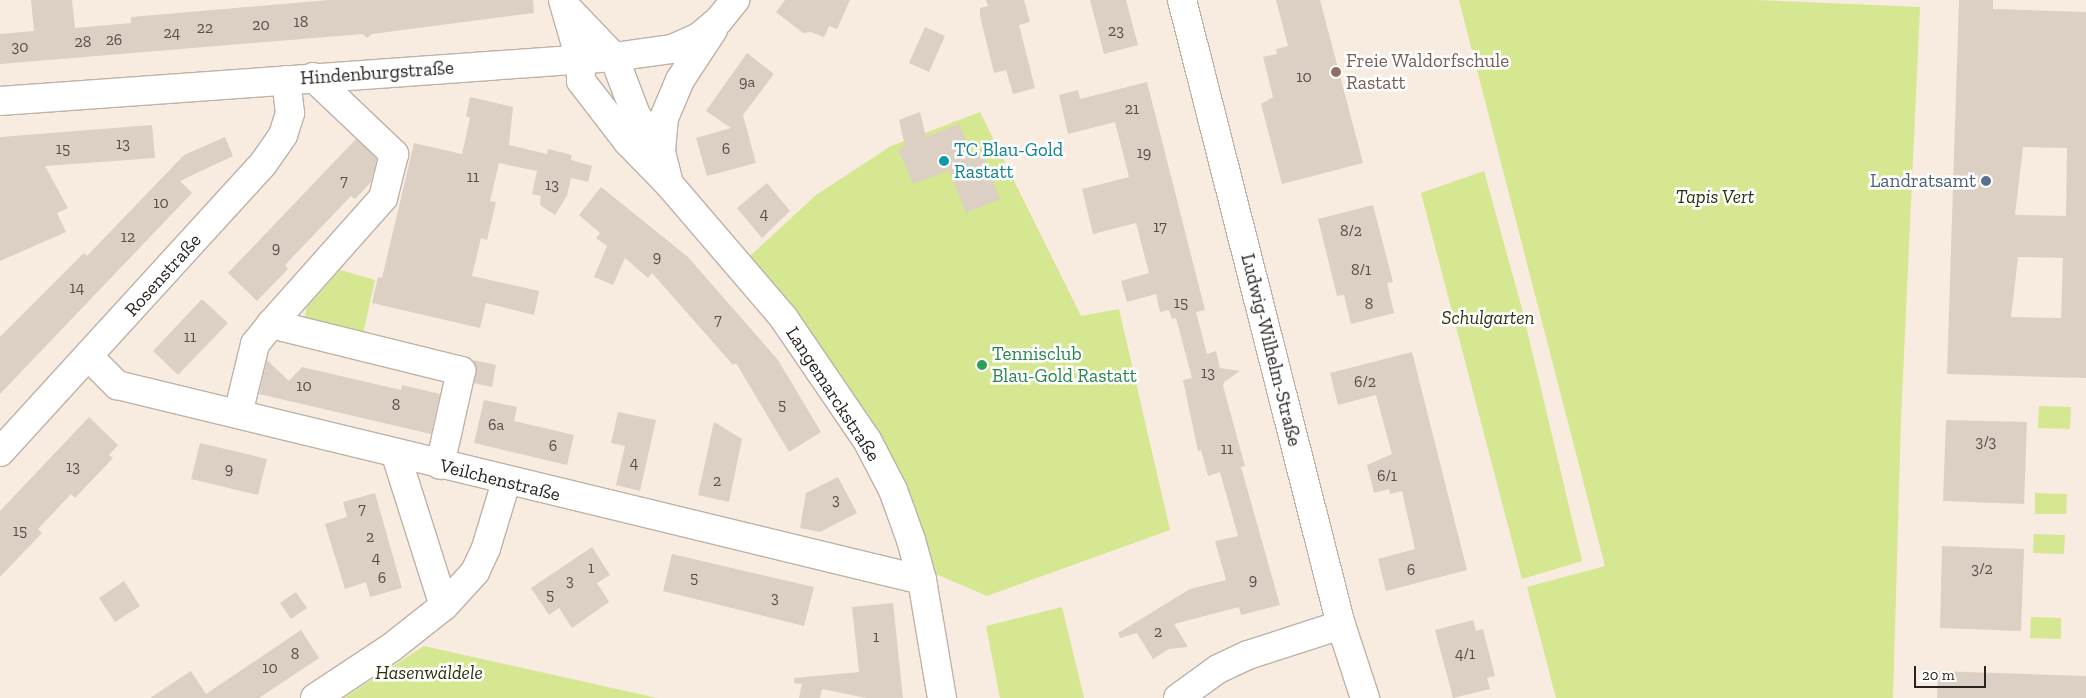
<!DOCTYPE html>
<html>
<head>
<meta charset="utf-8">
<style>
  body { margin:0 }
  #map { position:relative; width:2086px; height:698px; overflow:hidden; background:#f8ebe0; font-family:"Zilla Slab",serif }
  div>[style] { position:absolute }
  .green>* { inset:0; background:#d5e790 }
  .building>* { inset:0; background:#dcd0c5 }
  .roads { filter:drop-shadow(1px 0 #beb2a7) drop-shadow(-1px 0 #beb2a7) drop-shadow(0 1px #beb2a7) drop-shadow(0 -1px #beb2a7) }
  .minor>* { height:28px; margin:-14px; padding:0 14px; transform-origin:14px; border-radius:14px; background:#fff }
  .dots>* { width:14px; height:14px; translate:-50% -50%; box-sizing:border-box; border:2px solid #fff; border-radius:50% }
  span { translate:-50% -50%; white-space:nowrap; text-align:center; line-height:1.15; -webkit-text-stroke:5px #fff; paint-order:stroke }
  .number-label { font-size:16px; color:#564f49 }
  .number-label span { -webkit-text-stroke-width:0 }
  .education-label { font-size:19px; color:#785e54 }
  .left { translate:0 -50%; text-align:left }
  .street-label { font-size:19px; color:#292420 }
  .culture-label { font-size:19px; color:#0d838f }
  .service-label { font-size:19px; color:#4e5e75 }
  .right { translate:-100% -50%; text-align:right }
  .park-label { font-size:19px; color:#2c330b; font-style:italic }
  .leisure-label { font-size:19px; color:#27864d }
  .scale { position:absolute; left:1914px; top:666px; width:72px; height:22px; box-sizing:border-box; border:2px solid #292420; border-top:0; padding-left:6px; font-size:15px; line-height:18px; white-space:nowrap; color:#292420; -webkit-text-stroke:4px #fff; paint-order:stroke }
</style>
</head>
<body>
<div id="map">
  <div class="green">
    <i style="clip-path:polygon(1459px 0,1754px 0,1920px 7px,1901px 419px,1893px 698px,1556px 698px,1527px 587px,1605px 566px)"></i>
    <i style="clip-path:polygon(980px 112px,1081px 316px,1119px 309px,1170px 530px,987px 596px,931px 572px,865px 414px,787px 300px,750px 256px,816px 195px,891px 146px)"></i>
    <i style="clip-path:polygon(1484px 171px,1522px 309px,1582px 561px,1522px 579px,1421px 193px)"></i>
    <i style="clip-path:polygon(340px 270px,375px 280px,362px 338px,304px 319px,307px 307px)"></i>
    <i style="clip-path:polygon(2039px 406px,2071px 407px,2070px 429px,2038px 428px)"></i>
    <i style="clip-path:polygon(2035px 493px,2067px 494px,2066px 514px,2035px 514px)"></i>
    <i style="clip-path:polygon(2034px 534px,2065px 535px,2064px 554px,2033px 553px)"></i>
    <i style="clip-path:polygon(1062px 607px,1084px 698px,1000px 698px,986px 626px)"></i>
    <i style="clip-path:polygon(2031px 617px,2061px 618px,2061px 639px,2030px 638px)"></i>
    <i style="clip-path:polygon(424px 646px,657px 698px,344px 698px)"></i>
  </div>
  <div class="building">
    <i style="clip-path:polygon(31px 0,72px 0,75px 28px,131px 23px,131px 17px,329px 0,533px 0,534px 13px,372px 34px,367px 38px,363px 34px,0 64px,0 34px,34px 31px)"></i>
    <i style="clip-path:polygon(785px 0,850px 0,837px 29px,829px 26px,824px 37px,811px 32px,803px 33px,776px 12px)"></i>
    <i style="clip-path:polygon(986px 0,1024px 0,1030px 22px,1019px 25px,1035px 88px,1013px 94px,1006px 70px,994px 73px,980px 16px,980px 8px,988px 6px)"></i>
    <i style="clip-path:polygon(1090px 0,1126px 0,1138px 45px,1104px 54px)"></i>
    <i style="clip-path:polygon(1276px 0,1320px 0,1363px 163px,1282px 184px,1261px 104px,1273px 97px,1263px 57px,1277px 54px,1276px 49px,1288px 46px)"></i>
    <i style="clip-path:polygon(evenodd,1959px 0,1993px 0,1993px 9px,2086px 12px,2086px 378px,1947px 374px,1959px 0,2023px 147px,2067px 148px,2066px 216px,2015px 215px,2023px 147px,1959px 0,2018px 257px,2063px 258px,2061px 318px,2011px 317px,2018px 257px)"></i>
    <i style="clip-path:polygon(925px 27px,945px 36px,929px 72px,909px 63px)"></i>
    <i style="clip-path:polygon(747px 53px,774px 74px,743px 115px,756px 163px,707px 176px,696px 138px,731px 128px,706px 111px)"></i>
    <i style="clip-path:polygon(1147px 82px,1205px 310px,1196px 312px,1207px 354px,1216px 351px,1220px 368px,1240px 371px,1224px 382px,1223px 386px,1245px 466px,1241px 467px,1280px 605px,1241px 615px,1239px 607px,1174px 624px,1188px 647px,1169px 649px,1153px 659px,1137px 633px,1120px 638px,1118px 633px,1190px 589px,1226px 580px,1215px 541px,1238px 536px,1220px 472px,1208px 476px,1201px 450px,1198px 451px,1183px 380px,1192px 378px,1176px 318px,1172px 319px,1169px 310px,1160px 312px,1156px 294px,1127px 302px,1121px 281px,1149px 273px,1136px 223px,1093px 234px,1082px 189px,1129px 177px,1115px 122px,1068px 134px,1059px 95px,1078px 90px,1080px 99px)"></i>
    <i style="clip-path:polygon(470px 97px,513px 107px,509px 145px,547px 154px,548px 149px,572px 155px,571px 160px,592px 166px,588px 182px,571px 178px,567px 196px,555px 215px,540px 205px,541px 196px,532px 194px,537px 171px,499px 163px,490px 201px,496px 202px,487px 240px,481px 238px,472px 276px,539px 291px,534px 315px,486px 303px,480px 328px,372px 303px,378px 277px,382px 278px,414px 143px,462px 154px,470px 118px,466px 116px)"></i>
    <i style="clip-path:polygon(920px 112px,926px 137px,959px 124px,971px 152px,980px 149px,1000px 199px,966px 213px,949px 170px,913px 184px,898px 149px,905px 146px,899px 120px)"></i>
    <i style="clip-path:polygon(152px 125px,155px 158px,45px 166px,68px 208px,57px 213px,66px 232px,0 261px,0 137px)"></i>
    <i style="clip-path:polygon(225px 137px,233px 156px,180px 181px,192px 193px,0 394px,0 337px,84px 253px,87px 256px,184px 155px)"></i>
    <i style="clip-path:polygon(356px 139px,377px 159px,371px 182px,355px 199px,351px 196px,285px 265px,288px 269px,257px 301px,228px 273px)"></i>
    <i style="clip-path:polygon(767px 183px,790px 211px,762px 238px,737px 208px)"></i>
    <i style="clip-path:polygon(601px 187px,688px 257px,778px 360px,821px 432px,789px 452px,736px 363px,733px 365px,652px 273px,648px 278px,625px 258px,613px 285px,594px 277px,607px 246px,596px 238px,600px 233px,579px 215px)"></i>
    <i style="clip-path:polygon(1373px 205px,1393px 282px,1387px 283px,1394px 313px,1351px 324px,1344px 295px,1337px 296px,1318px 219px)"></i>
    <i style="clip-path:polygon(202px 299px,228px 323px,178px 375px,153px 351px)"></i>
    <i style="clip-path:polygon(1412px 352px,1467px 570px,1386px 591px,1378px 559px,1415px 549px,1402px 491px,1390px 494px,1389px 489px,1374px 493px,1367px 465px,1392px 454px,1376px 395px,1338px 405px,1330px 373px)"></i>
    <i style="clip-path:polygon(267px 360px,289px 381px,302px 367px,401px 390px,402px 385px,440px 394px,431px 434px,259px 394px)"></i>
    <i style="clip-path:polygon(474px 360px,496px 365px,492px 387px,474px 383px)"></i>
    <i style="clip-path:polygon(484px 400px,517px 407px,514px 421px,574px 435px,567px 465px,474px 443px)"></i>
    <i style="clip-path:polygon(618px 412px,656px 420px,640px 491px,616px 485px,625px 446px,611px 443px)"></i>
    <i style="clip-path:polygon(89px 417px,118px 445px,109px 455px,113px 458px,75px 498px,71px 494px,38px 529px,42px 533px,0 577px,0 511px)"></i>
    <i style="clip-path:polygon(1946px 420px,2027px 422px,2024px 504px,1943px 501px)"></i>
    <i style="clip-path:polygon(714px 422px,742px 439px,729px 502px,698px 495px)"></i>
    <i style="clip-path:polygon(200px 443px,267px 459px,258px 495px,191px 479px)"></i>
    <i style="clip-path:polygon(838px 477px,857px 513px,820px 532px,800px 528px,806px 493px)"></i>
    <i style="clip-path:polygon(375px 493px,402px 588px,370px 597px,366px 582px,345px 589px,325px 524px,347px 517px,343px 502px)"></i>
    <i style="clip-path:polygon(1942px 546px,2024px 549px,2021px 631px,1940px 628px)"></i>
    <i style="clip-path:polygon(592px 547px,610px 575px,597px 583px,609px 602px,572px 628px,559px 608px,549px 615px,531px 588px)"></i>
    <i style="clip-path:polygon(672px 554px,814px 587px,804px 626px,663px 591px)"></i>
    <i style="clip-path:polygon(124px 581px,140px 606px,115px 622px,99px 598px)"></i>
    <i style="clip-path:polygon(296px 592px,307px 608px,291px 619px,280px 603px)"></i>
    <i style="clip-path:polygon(893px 603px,903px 698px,866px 698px,822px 689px,820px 698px,799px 698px,802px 684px,794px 683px,794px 678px,859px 672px,852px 607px)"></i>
    <i style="clip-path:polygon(1473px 620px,1476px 631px,1483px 629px,1495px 676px,1487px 678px,1490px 689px,1453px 698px,1435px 630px)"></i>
    <i style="clip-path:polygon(301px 630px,319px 658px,259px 698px,150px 698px,191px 671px,206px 694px)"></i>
    <i style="clip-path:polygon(1938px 671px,2086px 676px,2086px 698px,1937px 698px)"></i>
  </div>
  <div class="roads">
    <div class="minor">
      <i style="left:563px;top:0;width:61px;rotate:73.9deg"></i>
      <i style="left:580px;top:59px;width:22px;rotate:87deg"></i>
      <i style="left:581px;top:81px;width:77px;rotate:52.4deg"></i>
      <i style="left:628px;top:142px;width:59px;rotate:45.7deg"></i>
      <i style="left:669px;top:184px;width:175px;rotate:49.4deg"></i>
      <i style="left:783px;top:317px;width:149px;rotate:55.7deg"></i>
      <i style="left:867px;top:440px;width:56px;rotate:62.5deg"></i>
      <i style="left:893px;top:490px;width:53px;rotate:70.2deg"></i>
      <i style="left:911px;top:540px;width:41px;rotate:74.6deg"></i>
      <i style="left:922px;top:580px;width:120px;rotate:80.4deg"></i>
      <i style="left:1182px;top:0;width:645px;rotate:75.73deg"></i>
      <i style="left:1341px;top:625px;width:77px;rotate:71.8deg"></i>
      <i style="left:568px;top:9px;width:66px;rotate:46.2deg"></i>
      <i style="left:614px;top:57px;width:62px;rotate:69.2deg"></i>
      <i style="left:636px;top:115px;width:44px;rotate:55.2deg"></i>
      <i style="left:313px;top:77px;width:112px;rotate:43.5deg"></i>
      <i style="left:394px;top:154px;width:45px;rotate:104deg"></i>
      <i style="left:383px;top:198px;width:169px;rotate:131.6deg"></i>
      <i style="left:271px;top:324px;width:196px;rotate:13.9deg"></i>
      <i style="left:461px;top:371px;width:96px;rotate:102.6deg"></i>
      <i style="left:0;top:101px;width:616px;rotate:-4.1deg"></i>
      <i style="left:614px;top:57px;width:59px;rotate:-7.9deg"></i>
      <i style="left:672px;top:49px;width:30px;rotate:-24deg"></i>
      <i style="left:699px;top:37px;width:26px;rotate:-40deg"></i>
      <i style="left:719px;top:20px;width:26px;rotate:-51deg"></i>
      <i style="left:669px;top:184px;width:34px;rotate:-104deg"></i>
      <i style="left:661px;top:151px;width:33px;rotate:-85deg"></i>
      <i style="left:664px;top:118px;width:41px;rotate:-67.2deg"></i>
      <i style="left:680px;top:80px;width:60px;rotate:-56.6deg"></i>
      <i style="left:89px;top:357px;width:40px;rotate:45deg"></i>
      <i style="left:117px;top:385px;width:828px;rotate:13.62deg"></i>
      <i style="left:238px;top:414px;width:72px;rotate:-76.3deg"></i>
      <i style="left:255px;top:344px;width:26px;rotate:-51deg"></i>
      <i style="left:0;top:452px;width:390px;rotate:-47.6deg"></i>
      <i style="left:263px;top:164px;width:35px;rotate:-55deg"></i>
      <i style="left:283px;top:135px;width:23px;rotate:-72deg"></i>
      <i style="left:290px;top:113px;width:33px;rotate:-97deg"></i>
      <i style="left:396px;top:455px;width:158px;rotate:72.4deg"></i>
      <i style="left:315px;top:698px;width:92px;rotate:-33.5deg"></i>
      <i style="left:392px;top:647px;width:66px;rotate:-38.3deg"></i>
      <i style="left:444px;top:606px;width:46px;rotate:-47.6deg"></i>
      <i style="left:475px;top:572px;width:26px;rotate:-65deg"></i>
      <i style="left:486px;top:548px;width:69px;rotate:-73.1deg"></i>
      <i style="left:1178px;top:698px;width:49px;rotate:-35.9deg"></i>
      <i style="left:1218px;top:669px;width:33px;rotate:-25deg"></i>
      <i style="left:1248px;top:655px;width:98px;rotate:-17.9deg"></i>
    </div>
  </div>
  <div class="dots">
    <i style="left:1336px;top:72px;background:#8d6e63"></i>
    <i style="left:944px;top:161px;background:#0f9aa8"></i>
    <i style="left:1986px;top:181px;background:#5c6f8a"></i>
    <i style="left:982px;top:365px;background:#2e9e5b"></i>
  </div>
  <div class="number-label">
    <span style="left:301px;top:22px">18</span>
    <span style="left:261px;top:25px">20</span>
    <span style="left:205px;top:28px">22</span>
    <span style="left:1116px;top:31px">23</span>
    <span style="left:172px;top:33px">24</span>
    <span style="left:114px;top:40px">26</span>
    <span style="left:83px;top:42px">28</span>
    <span style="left:20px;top:47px">30</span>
    <span style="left:1304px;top:77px">10</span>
    <span style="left:747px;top:82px">9a</span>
    <span style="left:1132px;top:109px">21</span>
    <span style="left:123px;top:144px">13</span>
    <span style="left:63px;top:149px">15</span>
    <span style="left:726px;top:149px">6</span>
    <span style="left:1144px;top:153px">19</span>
    <span style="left:473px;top:177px">11</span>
    <span style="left:344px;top:181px">7</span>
    <span style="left:552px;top:185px">13</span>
    <span style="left:161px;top:203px">10</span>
    <span style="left:764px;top:214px">4</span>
    <span style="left:1160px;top:227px">17</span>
    <span style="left:1351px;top:231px">8/2</span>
    <span style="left:128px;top:237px">12</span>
    <span style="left:276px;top:248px">9</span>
    <span style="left:657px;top:257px">9</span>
    <span style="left:1361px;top:270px">8/1</span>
    <span style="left:77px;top:288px">14</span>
    <span style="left:1181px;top:303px">15</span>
    <span style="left:1369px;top:304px">8</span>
    <span style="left:718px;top:320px">7</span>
    <span style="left:190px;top:337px">11</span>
    <span style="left:1208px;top:373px">13</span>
    <span style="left:1365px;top:382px">6/2</span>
    <span style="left:304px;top:386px">10</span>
    <span style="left:396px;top:405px">8</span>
    <span style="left:782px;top:405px">5</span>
    <span style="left:496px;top:425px">6a</span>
    <span style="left:1986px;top:442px">3/3</span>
    <span style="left:553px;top:446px">6</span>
    <span style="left:1227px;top:449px">11</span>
    <span style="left:634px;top:463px">4</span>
    <span style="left:73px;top:467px">13</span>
    <span style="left:229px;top:469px">9</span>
    <span style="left:1387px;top:476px">6/1</span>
    <span style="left:717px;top:481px">2</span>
    <span style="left:836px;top:500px">3</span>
    <span style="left:362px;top:509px">7</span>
    <span style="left:20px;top:531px">15</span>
    <span style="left:370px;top:537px">2</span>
    <span style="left:376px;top:558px">4</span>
    <span style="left:591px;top:568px">1</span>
    <span style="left:1982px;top:569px">3/2</span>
    <span style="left:1411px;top:570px">6</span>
    <span style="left:382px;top:578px">6</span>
    <span style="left:694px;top:578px">5</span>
    <span style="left:1253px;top:580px">9</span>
    <span style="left:570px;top:581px">3</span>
    <span style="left:550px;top:595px">5</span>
    <span style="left:775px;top:598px">3</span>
    <span style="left:1158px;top:632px">2</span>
    <span style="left:876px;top:637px">1</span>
    <span style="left:295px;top:654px">8</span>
    <span style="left:1465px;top:654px">4/1</span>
    <span style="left:270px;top:668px">10</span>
  </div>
  <div class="education-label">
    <span class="left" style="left:1346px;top:72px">Freie Waldorfschule<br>Rastatt</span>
  </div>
  <div class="street-label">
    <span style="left:377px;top:73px;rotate:-4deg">Hindenburgstraße</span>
    <span style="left:163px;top:275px;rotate:-48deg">Rosenstraße</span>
    <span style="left:1271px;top:350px;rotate:76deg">Ludwig-Wilhelm-Straße</span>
    <span style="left:833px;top:394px;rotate:57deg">Langemarckstraße</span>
    <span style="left:500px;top:480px;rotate:14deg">Veilchenstraße</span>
  </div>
  <div class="culture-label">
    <span class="left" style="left:954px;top:161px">TC Blau-Gold<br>Rastatt</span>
  </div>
  <div class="service-label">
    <span class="right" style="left:1976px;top:181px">Landratsamt</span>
  </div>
  <div class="park-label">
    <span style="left:1715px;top:197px">Tapis Vert</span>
    <span style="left:1488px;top:318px">Schulgarten</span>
    <span style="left:429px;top:673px">Hasenwäldele</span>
  </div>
  <div class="leisure-label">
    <span class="left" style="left:992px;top:365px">Tennisclub<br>Blau-Gold Rastatt</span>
  </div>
  <div class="scale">20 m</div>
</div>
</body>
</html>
